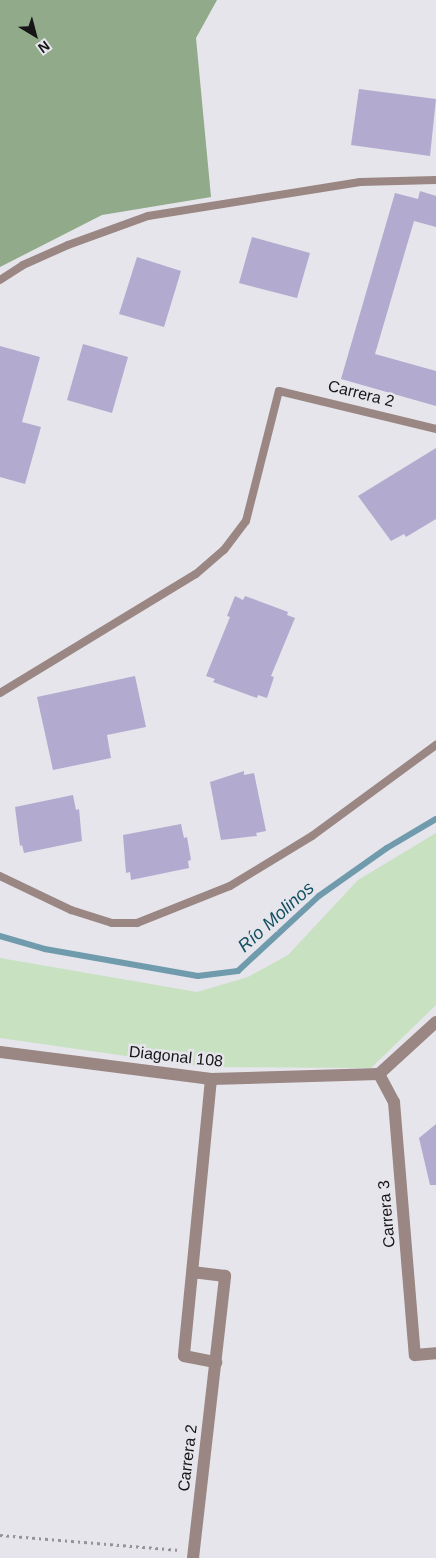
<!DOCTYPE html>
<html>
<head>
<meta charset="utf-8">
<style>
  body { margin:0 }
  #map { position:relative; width:436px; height:1558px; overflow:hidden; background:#e5e5eb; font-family:Arial,sans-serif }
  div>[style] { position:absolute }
  .green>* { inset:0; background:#c7e1c1 }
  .forest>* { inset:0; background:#90aa8a }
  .stream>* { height:5.5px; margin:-2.75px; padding:0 2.75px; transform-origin:2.75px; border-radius:2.75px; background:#6f9bad }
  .building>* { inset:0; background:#b3aad0 }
  .path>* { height:3px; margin-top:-1.5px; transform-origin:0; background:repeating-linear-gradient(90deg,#949498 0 2.5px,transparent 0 6.5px) }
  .lane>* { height:8px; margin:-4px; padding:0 4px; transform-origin:4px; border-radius:4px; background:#9a8682 }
  .street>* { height:12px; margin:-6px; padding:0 6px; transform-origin:6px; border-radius:6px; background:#9a8682 }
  span { translate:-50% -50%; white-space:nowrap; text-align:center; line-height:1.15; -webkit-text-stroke:5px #e5e5eb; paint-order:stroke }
  .street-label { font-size:16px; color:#161617 }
  .water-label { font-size:18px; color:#124f63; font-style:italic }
  .north { position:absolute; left:10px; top:10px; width:50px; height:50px; -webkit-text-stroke:4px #e5e5eb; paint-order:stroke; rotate:143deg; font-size:14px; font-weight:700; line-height:20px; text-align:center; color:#161617 }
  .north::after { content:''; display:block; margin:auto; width:18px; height:22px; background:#161617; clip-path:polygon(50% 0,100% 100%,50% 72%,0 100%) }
</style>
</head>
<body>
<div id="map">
  <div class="green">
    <i style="clip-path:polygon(436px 833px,436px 1005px,371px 1068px,203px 1067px,0 1038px,0 958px,197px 992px,248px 977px,288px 955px,358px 880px)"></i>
  </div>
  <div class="forest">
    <i style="clip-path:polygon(0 0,217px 0,196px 38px,211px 197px,102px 215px,0 267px)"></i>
  </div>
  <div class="stream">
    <i style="left:0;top:936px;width:47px;rotate:16.1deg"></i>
    <i style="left:45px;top:949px;width:155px;rotate:10deg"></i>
    <i style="left:198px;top:976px;width:40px;rotate:-7.1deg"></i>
    <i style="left:238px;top:971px;width:110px;rotate:-42.8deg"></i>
    <i style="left:319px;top:896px;width:83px;rotate:-35.2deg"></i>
    <i style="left:387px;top:848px;width:57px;rotate:-30.6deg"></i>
  </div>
  <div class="building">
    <i style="clip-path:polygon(359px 89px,436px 99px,430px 156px,351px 145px)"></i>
    <i style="clip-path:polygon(420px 191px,436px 196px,436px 227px,414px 221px,375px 354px,436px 371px,436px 406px,341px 379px,395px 193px,418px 199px)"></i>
    <i style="clip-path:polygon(252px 237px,310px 253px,297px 298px,239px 283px)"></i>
    <i style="clip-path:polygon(137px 257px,181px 271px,164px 327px,119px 314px)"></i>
    <i style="clip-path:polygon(83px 344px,128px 357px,112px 413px,67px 400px)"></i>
    <i style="clip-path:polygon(0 346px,40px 357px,22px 422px,41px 427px,25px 484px,0 477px)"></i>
    <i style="clip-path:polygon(436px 448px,436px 519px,406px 537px,404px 534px,391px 541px,358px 496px)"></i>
    <i style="clip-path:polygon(235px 596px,243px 600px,245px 596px,288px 612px,287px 615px,295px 618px,271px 676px,274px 677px,267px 698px,258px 695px,257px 698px,213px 682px,215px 679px,206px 676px,230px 617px,227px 616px)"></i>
    <i style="clip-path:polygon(135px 676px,146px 727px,107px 735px,111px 758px,53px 770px,37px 697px)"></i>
    <i style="clip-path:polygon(244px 771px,244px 775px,254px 773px,266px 831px,256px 833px,257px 836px,221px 840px,210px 782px)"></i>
    <i style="clip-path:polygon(73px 795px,76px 810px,79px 809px,82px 841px,24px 853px,22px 845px,20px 846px,15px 807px)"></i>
    <i style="clip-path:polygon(181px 824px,184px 838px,187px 837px,191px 860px,188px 861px,189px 868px,131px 880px,130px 872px,126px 873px,123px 835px)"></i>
    <i style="clip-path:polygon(436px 1124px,436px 1185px,430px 1185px,419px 1138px)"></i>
  </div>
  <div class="path">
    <i style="left:0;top:1535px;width:180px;rotate:4.8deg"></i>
  </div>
  <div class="lane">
    <i style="left:0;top:280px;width:27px;rotate:-33deg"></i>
    <i style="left:23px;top:265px;width:49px;rotate:-24deg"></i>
    <i style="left:68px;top:245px;width:85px;rotate:-19.9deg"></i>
    <i style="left:148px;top:216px;width:215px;rotate:-9.1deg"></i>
    <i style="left:360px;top:182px;width:76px;rotate:-1.5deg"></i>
    <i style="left:0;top:693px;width:229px;rotate:-31.3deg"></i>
    <i style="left:196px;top:574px;width:37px;rotate:-41deg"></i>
    <i style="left:224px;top:550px;width:36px;rotate:-53deg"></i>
    <i style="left:246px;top:521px;width:134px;rotate:-75.8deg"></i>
    <i style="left:279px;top:391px;width:162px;rotate:13.6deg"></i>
    <i style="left:0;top:876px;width:79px;rotate:25.6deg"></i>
    <i style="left:71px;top:910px;width:43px;rotate:17.6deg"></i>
    <i style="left:112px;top:923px;width:25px"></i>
    <i style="left:137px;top:923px;width:100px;rotate:-21.7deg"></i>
    <i style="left:230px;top:886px;width:96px;rotate:-31.4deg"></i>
    <i style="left:312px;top:836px;width:154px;rotate:-36.3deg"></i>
  </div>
  <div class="street">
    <i style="left:0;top:1052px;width:213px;rotate:7.3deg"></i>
    <i style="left:211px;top:1079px;width:168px;rotate:-1.7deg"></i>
    <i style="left:379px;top:1074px;width:32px;rotate:62deg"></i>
    <i style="left:394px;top:1102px;width:254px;rotate:85.3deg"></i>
    <i style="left:415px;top:1355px;width:21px;rotate:-5deg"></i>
    <i style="left:379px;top:1074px;width:77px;rotate:-42.4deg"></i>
    <i style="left:211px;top:1079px;width:278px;rotate:95.6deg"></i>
    <i style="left:184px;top:1356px;width:33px;rotate:11deg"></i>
    <i style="left:193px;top:1558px;width:284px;rotate:-83.5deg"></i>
    <i style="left:225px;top:1276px;width:31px;rotate:-173deg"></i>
  </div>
  <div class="street-label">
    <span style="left:361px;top:394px;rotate:14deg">Carrera 2</span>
    <span style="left:176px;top:1057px;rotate:6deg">Diagonal 108</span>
    <span style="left:387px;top:1214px;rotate:-95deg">Carrera 3</span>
    <span style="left:188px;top:1458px;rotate:-83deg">Carrera 2</span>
  </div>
  <div class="water-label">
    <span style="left:276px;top:917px;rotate:-42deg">Río Molinos</span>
  </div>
  <div class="north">N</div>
</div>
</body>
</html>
